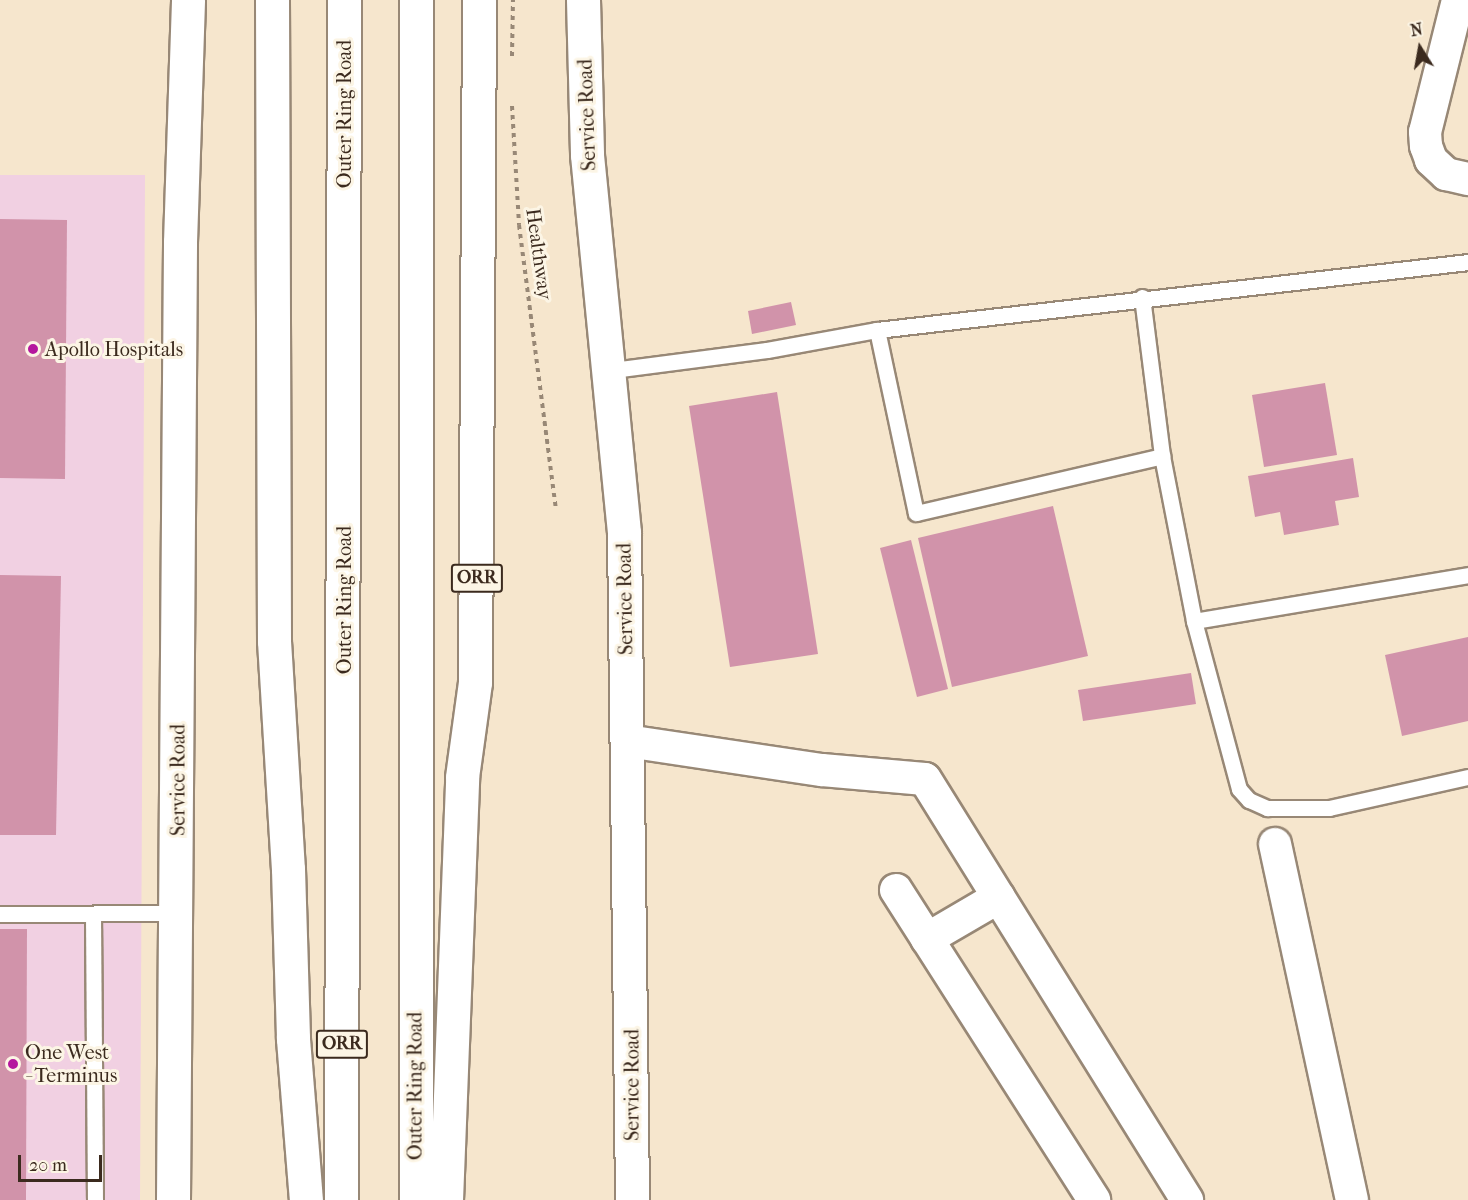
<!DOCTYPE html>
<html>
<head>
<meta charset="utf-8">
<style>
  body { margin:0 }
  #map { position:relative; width:1468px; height:1200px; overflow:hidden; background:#f6e6cd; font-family:"IM FELL French Canon",serif }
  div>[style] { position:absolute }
  .built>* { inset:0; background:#f1d0e2 }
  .building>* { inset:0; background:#d193aa }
  .path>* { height:4px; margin-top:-2px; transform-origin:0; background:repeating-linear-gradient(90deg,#988876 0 4.5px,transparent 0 9px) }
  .roads { filter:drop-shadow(2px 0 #988876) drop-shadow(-2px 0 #988876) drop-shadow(0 2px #988876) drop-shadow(0 -2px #988876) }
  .service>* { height:15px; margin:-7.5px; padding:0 7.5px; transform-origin:7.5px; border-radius:7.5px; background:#fff }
  .minor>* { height:32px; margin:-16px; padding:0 16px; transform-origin:16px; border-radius:16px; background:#fff }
  .secondary>* { height:33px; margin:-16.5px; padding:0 16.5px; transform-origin:16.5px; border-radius:16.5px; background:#fff }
  .motorway>* { height:33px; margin:-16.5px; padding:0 16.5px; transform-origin:16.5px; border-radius:16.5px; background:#fff }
  .dots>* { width:16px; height:16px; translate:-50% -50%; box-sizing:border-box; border:3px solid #fcf5e5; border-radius:50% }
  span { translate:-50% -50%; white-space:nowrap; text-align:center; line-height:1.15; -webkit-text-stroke:6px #fcf5e5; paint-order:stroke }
  .shield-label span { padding:2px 4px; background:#fcf5e5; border:2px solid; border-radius:4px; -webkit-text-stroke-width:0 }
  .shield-label { font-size:18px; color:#3b2a1e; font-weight:700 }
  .street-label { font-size:20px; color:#3b2a1e }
  .poi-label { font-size:20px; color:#3b2a1e }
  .left { translate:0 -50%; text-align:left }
  .north { position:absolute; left:1390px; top:18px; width:60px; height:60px; -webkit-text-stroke:4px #fcf5e5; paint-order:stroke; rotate:349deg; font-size:16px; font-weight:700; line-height:24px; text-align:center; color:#3b2a1e }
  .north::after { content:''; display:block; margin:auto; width:21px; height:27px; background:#3b2a1e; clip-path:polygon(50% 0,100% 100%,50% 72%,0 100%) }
  .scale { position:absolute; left:18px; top:1155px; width:84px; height:27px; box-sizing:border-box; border:3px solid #3b2a1e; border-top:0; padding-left:8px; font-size:18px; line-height:21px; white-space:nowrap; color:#3b2a1e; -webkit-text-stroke:4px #fcf5e5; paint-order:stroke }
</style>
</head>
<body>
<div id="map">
  <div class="built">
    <i style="clip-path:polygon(0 175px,145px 175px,140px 1200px,0 1200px)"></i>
  </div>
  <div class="building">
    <i style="clip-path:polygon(0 219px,67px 220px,65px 479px,0 478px)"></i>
    <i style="clip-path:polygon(791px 302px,796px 325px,752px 334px,748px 311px)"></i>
    <i style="clip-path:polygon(1325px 383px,1337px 455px,1264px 467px,1252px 395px)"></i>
    <i style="clip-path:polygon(777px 392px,818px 654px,730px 667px,689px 406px)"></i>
    <i style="clip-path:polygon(1353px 458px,1359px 497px,1335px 501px,1339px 525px,1284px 535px,1280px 512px,1255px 517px,1248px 476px)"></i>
    <i style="clip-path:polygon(1053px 506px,1088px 656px,952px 687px,918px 538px)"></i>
    <i style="clip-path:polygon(911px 540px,948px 689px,917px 697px,880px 548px)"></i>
    <i style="clip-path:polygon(0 575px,61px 576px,56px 835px,0 835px)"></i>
    <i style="clip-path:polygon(1468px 637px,1468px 721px,1402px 736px,1385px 655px)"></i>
    <i style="clip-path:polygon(1191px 673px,1196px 704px,1083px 721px,1078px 690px)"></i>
    <i style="clip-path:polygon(0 929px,27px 929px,26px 1200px,0 1200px)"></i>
  </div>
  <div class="path">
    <i style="left:512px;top:56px;width:56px;rotate:-89deg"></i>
    <i style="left:512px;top:106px;width:119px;rotate:86.6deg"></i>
    <i style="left:519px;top:225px;width:287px;rotate:82.6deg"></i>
  </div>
  <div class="roads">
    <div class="service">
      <i style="left:1142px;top:297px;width:160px;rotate:82.8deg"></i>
      <i style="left:1162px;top:456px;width:168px;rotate:79deg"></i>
      <i style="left:1194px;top:621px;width:278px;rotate:-9.5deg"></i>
      <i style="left:877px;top:330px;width:595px;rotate:-6.56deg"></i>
      <i style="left:605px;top:371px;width:163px;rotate:-7.4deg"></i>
      <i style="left:767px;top:350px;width:112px;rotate:-10.3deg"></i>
      <i style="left:877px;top:330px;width:187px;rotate:78deg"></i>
      <i style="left:916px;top:513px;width:253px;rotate:-13deg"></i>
      <i style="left:1194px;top:621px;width:174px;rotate:75deg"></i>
      <i style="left:1239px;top:789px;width:15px;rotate:48deg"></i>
      <i style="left:1249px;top:800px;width:20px;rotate:24deg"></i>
      <i style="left:1267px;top:808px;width:62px"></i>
      <i style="left:1329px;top:808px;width:142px;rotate:-12.6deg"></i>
      <i style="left:0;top:914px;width:176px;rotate:-0.3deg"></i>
      <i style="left:93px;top:914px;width:286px;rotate:89.6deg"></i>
    </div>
    <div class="minor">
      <i style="left:1458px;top:0;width:136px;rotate:104deg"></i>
      <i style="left:1425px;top:132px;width:14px;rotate:86deg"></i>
      <i style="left:1426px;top:146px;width:15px;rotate:70deg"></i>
      <i style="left:1431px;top:160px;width:21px;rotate:43deg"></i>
      <i style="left:1446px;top:174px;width:23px;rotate:13deg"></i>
      <i style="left:627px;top:741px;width:197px;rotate:8.5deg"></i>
      <i style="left:822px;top:770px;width:103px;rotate:5deg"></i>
      <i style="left:925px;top:779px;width:496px;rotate:58.1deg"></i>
      <i style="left:1275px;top:844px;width:364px;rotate:77.8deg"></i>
      <i style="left:896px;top:890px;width:368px;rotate:57.4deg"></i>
      <i style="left:927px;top:939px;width:83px;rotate:-30.3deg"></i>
    </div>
    <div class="secondary">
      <i style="left:583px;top:0;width:155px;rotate:88.5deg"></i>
      <i style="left:587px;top:155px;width:380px;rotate:84.4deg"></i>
      <i style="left:624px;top:533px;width:667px;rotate:89.31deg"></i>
      <i style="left:173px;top:1200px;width:958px;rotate:-89.58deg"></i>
      <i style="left:180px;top:242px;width:242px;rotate:-88.1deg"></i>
    </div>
    <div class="motorway">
      <i style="left:272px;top:0;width:641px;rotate:89.82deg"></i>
      <i style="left:274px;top:641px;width:228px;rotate:86.5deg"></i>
      <i style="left:288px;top:869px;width:170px;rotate:88.3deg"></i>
      <i style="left:293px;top:1039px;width:162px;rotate:85.4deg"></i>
      <i style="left:341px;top:1200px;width:1200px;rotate:-89.86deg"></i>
      <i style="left:416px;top:1200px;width:1200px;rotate:-90deg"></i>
      <i style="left:446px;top:1200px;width:423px;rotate:-87.8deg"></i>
      <i style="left:462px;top:777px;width:96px;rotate:-82.2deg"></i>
      <i style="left:475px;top:682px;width:682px;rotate:-89.66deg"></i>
    </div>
  </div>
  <div class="dots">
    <i style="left:33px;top:349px;background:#b5179e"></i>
    <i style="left:13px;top:1064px;background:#b5179e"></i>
  </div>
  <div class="shield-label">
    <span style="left:477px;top:578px">ORR</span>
    <span style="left:342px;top:1044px">ORR</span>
  </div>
  <div class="street-label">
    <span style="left:344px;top:114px;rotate:-90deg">Outer Ring Road</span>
    <span style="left:587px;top:115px;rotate:-92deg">Service Road</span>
    <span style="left:539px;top:254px;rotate:82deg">Healthway</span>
    <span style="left:625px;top:599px;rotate:-91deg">Service Road</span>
    <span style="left:344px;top:600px;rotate:-90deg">Outer Ring Road</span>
    <span style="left:178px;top:780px;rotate:-90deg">Service Road</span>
    <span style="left:632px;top:1085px;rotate:-90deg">Service Road</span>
    <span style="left:415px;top:1086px;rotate:-90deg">Outer Ring Road</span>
  </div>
  <div class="poi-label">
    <span class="left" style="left:45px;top:349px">Apollo Hospitals</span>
    <span class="left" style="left:25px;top:1064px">One West<br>- Terminus</span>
  </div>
  <div class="north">N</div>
  <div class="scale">20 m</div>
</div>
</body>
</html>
